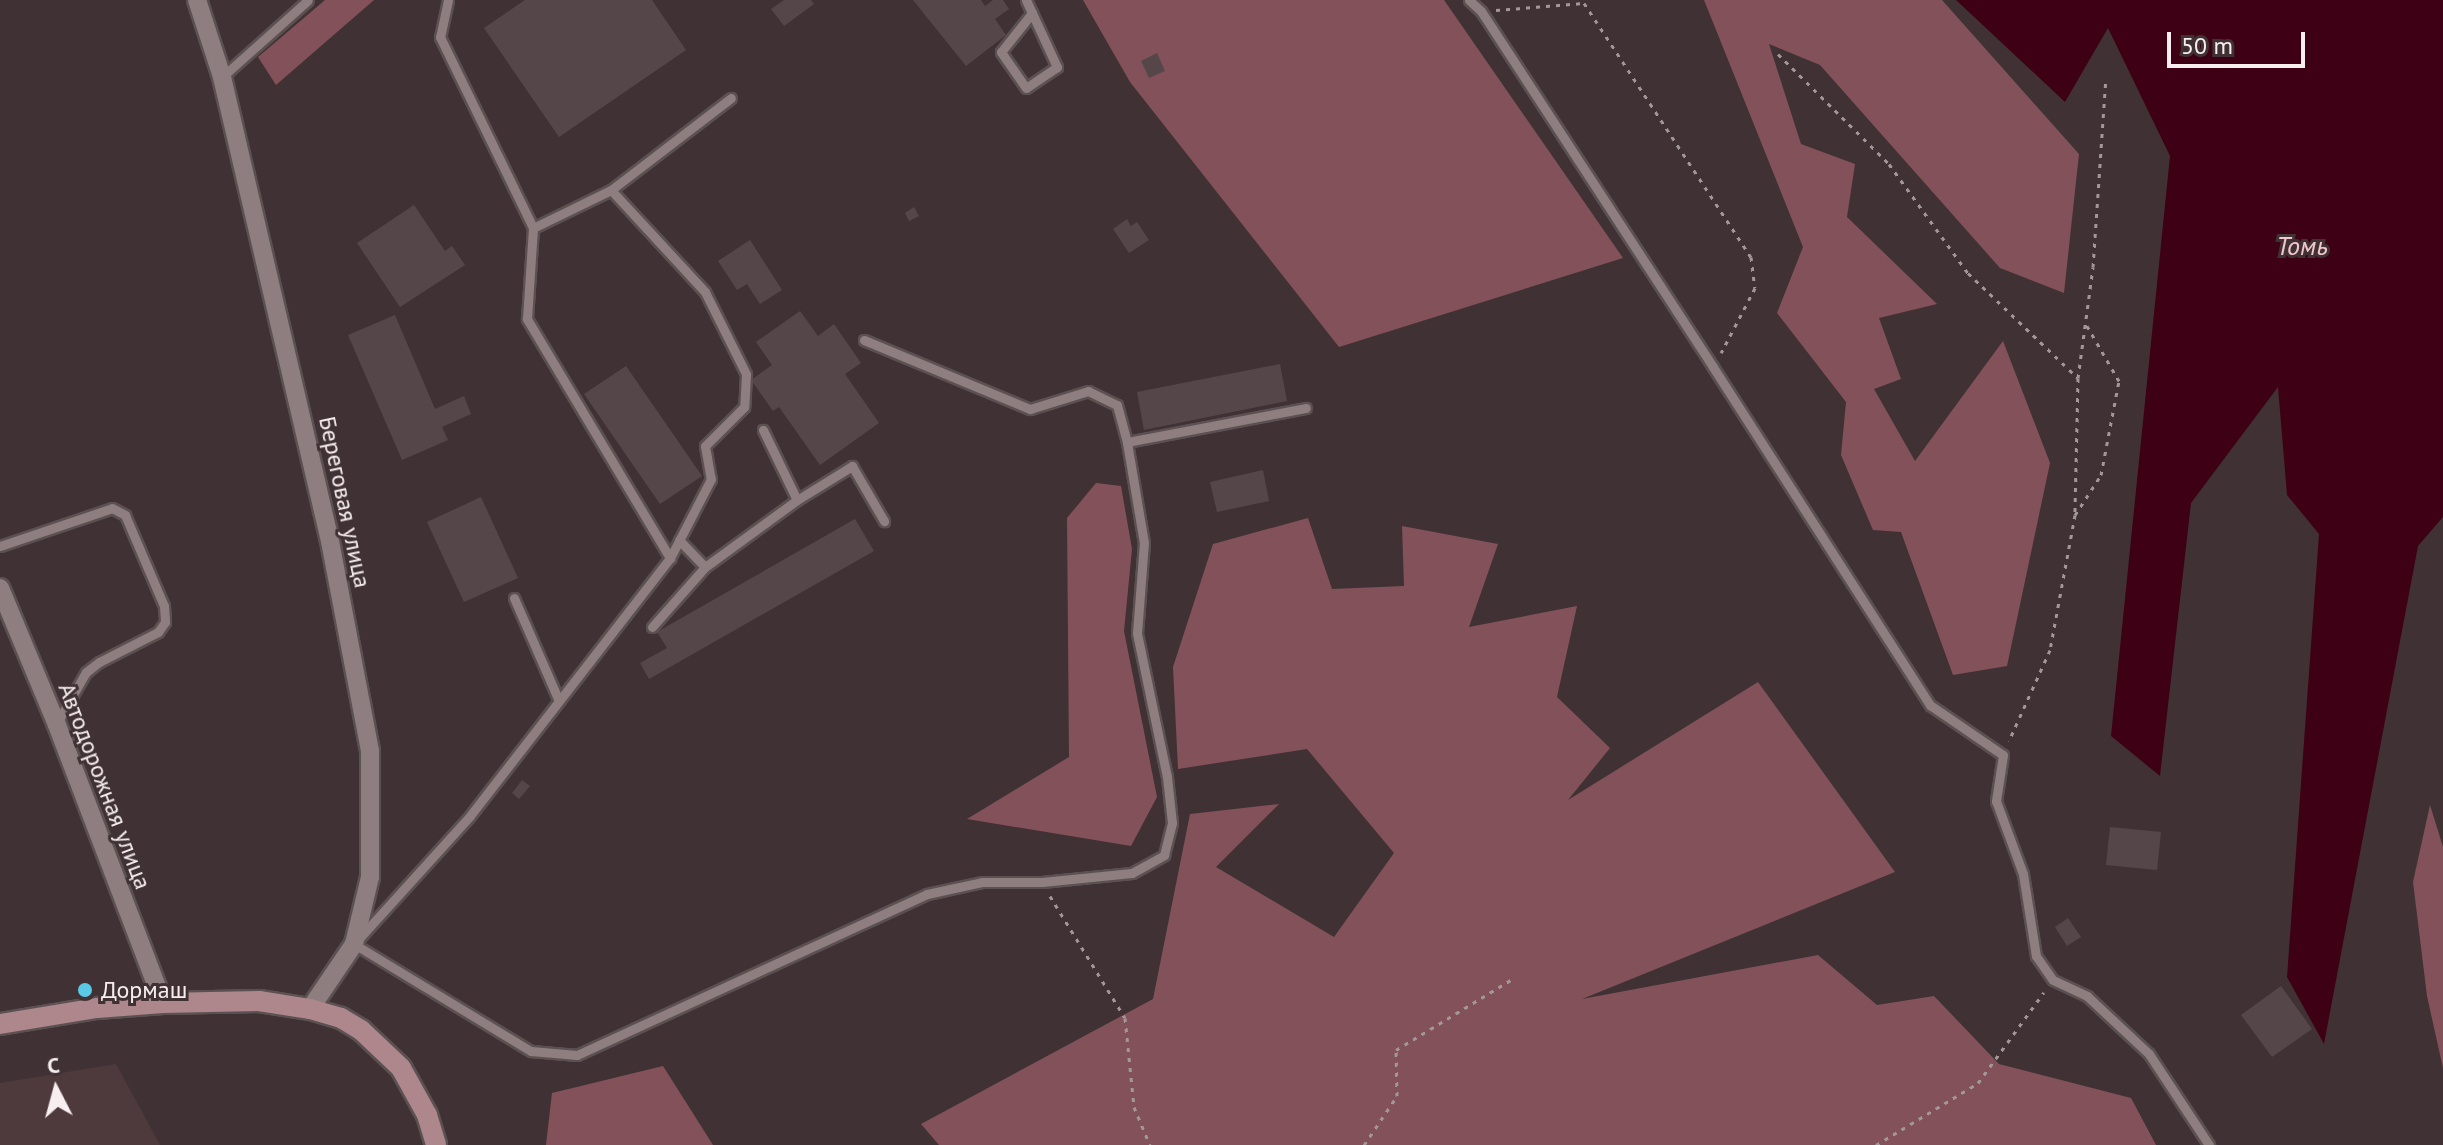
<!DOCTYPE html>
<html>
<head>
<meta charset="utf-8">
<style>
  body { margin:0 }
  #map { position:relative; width:2443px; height:1145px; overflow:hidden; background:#403234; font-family:"PT Sans",sans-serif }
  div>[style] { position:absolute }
  .built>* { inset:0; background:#4e393c }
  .green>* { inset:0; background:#835159 }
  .water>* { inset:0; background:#3e0014 }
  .building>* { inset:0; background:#554749 }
  .path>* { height:3px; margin-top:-1.5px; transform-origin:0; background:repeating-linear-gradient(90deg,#a39899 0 4px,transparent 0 10px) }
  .roads { filter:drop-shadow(2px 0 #5c5152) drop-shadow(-2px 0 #5c5152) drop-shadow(0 2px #5c5152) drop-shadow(0 -2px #5c5152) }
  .lane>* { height:9px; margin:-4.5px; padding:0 4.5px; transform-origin:4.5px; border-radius:4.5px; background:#8e7e80 }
  .street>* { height:18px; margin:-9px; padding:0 9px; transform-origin:9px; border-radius:9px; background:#8e7e80 }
  .secondary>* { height:20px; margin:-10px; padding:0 10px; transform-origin:10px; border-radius:10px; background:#ad878c }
  .dots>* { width:22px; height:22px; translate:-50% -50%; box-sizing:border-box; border:4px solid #403234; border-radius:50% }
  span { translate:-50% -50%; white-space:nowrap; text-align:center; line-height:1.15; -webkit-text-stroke:6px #403234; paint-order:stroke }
  .street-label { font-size:24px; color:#f7eeef }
  .poi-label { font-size:24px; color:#f7eeef }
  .left { translate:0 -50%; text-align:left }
  .water-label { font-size:26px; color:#f2c7cd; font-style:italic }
  .north { position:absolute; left:16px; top:1049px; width:80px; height:80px; -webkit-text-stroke:6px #403234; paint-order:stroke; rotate:354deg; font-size:22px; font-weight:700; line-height:32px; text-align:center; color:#f7eeef }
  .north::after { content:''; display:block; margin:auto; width:28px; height:36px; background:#f7eeef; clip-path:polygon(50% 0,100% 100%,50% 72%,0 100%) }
  .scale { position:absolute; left:2167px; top:32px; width:138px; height:36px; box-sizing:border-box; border:4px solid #f7eeef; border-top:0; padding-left:10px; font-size:24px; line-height:28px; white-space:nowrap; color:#f7eeef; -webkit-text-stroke:6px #403234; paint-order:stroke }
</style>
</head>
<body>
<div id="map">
  <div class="built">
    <i style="clip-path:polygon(116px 1064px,160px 1145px,0 1145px,0 1083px)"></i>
  </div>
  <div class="green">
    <i style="clip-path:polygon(325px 0,374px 0,276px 85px,258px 57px)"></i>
    <i style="clip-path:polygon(1083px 0,1444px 0,1623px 258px,1339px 347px,1130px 82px)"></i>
    <i style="clip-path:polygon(1704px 0,1942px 0,2079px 154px,2064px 293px,2000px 268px,1820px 65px,1769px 44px,1801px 144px,1855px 164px,1847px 217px,1937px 304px,1879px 318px,1901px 379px,1874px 389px,1915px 461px,2003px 341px,2050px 463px,2007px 666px,1953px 675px,1901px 532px,1873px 530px,1841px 455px,1846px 402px,1777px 313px,1803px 247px)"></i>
    <i style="clip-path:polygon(1096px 483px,1121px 486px,1132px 549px,1124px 631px,1157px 797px,1131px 846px,967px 819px,1069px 757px,1067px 518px)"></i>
    <i style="clip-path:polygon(1308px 518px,1332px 589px,1404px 586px,1402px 526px,1498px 544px,1469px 627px,1577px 606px,1557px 697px,1610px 748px,1568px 800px,1758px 682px,1895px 872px,1582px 999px,1818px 955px,1877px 1005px,1934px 996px,1999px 1064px,2131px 1098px,2156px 1145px,939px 1145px,921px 1124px,1153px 999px,1190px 814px,1279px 804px,1216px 867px,1334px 937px,1394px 853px,1307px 749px,1178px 769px,1173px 667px,1213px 544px)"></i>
    <i style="clip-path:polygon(2430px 805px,2443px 847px,2443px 1068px,2427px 996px,2413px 882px)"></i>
    <i style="clip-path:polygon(663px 1066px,713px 1145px,546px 1145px,552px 1093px)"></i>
  </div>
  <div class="water">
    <i style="clip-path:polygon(1956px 0,2443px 0,2443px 517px,2418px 546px,2324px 1044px,2287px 977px,2319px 534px,2287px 495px,2278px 387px,2191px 503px,2160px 776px,2111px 736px,2170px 156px,2108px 28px,2065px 102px)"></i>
  </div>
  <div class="building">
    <i style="clip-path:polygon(525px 0,652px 0,686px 50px,559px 137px,484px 28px)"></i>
    <i style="clip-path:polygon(784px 0,811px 0,814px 4px,784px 26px,771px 9px)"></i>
    <i style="clip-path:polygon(913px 0,981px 0,985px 6px,993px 0,1003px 0,1009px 9px,995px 19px,1006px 35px,966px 66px)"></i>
    <i style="clip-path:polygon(1157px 53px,1165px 71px,1149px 78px,1141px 61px)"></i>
    <i style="clip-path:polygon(414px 205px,445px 251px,452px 246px,465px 265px,400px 307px,357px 243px)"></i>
    <i style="clip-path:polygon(914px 207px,919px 216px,909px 221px,905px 213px)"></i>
    <i style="clip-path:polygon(1127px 219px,1131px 226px,1137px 222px,1149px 240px,1129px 253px,1113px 229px)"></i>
    <i style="clip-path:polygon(750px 240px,782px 290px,760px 304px,747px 284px,737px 290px,718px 261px)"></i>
    <i style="clip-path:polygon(800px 311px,818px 336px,834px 324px,861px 363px,845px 374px,879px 423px,820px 465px,779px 407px,773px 411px,751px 380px,772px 365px,756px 342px)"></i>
    <i style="clip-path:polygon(395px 315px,435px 409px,464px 396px,471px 414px,442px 427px,448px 440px,402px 460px,348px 335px)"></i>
    <i style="clip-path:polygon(1280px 364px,1287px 401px,1144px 430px,1137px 392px)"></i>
    <i style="clip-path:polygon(626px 366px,702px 476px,660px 504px,584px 394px)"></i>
    <i style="clip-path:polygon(1263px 470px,1269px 501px,1217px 512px,1210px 482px)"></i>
    <i style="clip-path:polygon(481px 497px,518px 578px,464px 602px,427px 522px)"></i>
    <i style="clip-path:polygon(855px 519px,874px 551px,649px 679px,640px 663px,667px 648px,657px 632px)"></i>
    <i style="clip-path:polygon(522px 780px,530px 786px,519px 799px,512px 793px)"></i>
    <i style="clip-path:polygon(2110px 827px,2161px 832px,2157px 870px,2106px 865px)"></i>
    <i style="clip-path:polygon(2068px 918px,2081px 937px,2067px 946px,2055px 927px)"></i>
    <i style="clip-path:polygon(2281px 986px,2312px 1029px,2272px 1057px,2241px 1015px)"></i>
  </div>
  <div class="path">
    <i style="left:1496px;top:10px;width:88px;rotate:-4.5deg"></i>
    <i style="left:1584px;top:3px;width:304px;rotate:56.7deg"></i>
    <i style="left:1751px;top:257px;width:31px;rotate:83deg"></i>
    <i style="left:1755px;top:288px;width:73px;rotate:117.6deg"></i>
    <i style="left:1778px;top:54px;width:156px;rotate:44.7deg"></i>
    <i style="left:1889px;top:164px;width:135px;rotate:54.1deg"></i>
    <i style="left:1968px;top:273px;width:152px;rotate:43.7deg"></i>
    <i style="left:2078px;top:378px;width:137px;rotate:91.3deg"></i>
    <i style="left:2075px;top:515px;width:137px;rotate:100.5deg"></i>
    <i style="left:2050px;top:650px;width:100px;rotate:114.3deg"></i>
    <i style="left:2078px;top:378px;width:112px;rotate:-82.3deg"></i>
    <i style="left:2093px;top:267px;width:189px;rotate:-86.1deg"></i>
    <i style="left:2075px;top:515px;width:48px;rotate:-57deg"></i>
    <i style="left:2101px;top:475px;width:96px;rotate:-79.2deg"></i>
    <i style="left:2119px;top:381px;width:66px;rotate:-120.1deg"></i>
    <i style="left:1050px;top:896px;width:143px;rotate:58.4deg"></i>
    <i style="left:1125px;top:1018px;width:89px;rotate:84.2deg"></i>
    <i style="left:1134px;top:1107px;width:41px;rotate:67.2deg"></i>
    <i style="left:1364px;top:1145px;width:59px;rotate:-56deg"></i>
    <i style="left:1397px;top:1096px;width:46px;rotate:-91.2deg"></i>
    <i style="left:1396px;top:1050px;width:138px;rotate:-31.4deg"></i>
    <i style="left:1876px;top:1145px;width:119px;rotate:-31.3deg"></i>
    <i style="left:1978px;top:1083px;width:112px;rotate:-54deg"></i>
  </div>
  <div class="roads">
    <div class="lane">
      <i style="left:448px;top:0;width:38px;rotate:102deg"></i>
      <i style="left:440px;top:37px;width:212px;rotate:64deg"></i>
      <i style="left:533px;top:228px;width:91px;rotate:93.8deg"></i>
      <i style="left:527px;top:319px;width:279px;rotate:59.1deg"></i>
      <i style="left:1026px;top:0;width:74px;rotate:65.2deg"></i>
      <i style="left:1057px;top:67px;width:37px;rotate:146deg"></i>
      <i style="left:1026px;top:88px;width:44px;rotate:-124.8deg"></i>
      <i style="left:1001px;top:52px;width:50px;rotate:-51.5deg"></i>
      <i style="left:1469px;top:0;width:16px;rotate:43deg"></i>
      <i style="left:1481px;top:11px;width:425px;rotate:56.9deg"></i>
      <i style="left:1713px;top:367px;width:402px;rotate:57.3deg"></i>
      <i style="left:1930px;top:705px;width:88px;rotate:34.4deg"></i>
      <i style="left:2003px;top:755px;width:47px;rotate:98.7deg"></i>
      <i style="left:1996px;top:801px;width:78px;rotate:69.7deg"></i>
      <i style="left:2023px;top:874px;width:83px;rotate:81deg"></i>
      <i style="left:2036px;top:956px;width:29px;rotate:55deg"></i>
      <i style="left:2053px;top:980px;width:38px;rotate:25deg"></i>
      <i style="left:2087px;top:996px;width:85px;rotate:43.1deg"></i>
      <i style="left:2149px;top:1054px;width:109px;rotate:56.6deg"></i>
      <i style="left:222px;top:77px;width:115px;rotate:-41.8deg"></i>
      <i style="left:611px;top:190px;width:139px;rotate:47.3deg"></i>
      <i style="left:705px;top:292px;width:92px;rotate:63.4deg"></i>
      <i style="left:746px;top:374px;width:33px;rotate:93deg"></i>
      <i style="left:744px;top:407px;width:55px;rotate:135deg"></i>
      <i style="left:705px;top:446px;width:34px;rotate:80deg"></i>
      <i style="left:711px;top:479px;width:89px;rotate:117.4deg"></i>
      <i style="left:670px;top:558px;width:326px;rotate:127.8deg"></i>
      <i style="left:470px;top:816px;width:173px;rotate:132.2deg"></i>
      <i style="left:354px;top:944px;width:207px;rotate:31.2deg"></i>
      <i style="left:531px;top:1051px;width:46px;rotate:5deg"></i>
      <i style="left:577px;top:1055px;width:385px;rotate:-24.7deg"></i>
      <i style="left:927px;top:894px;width:56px;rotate:-12.3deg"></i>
      <i style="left:982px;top:882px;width:60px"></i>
      <i style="left:1042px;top:882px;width:90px;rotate:-5.7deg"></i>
      <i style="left:1132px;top:873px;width:37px;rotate:-29deg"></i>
      <i style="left:1164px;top:855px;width:33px;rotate:-76deg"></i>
      <i style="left:1172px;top:823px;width:46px;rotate:-96.2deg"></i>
      <i style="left:1167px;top:777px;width:147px;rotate:-101.8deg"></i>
      <i style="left:1137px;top:633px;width:90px;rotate:-85.6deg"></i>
      <i style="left:1144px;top:543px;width:102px;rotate:-99.6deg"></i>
      <i style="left:1127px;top:442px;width:182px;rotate:-10.8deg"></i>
      <i style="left:533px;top:228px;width:87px;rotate:-26deg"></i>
      <i style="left:611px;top:190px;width:151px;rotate:-37.5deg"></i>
      <i style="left:864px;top:340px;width:180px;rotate:22.6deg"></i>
      <i style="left:1030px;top:409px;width:61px;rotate:-17.2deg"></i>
      <i style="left:1088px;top:391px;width:32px;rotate:26deg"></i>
      <i style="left:1117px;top:405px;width:38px;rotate:75deg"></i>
      <i style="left:797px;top:500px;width:65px;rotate:-31.7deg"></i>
      <i style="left:852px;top:466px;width:64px;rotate:59.8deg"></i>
      <i style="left:679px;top:540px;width:37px;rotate:46deg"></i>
      <i style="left:705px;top:567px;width:114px;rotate:-36.1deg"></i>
      <i style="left:797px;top:500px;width:78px;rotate:-115.9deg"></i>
      <i style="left:0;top:546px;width:118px;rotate:-18.7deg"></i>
      <i style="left:112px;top:508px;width:15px;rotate:28deg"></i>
      <i style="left:125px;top:515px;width:99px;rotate:66.8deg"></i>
      <i style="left:164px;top:606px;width:16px;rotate:86deg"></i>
      <i style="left:165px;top:622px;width:12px;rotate:125deg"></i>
      <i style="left:158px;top:632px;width:66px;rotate:153deg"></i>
      <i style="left:99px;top:662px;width:16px;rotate:142deg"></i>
      <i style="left:86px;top:672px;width:56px;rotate:119.7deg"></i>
      <i style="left:514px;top:598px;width:112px;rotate:66.4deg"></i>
      <i style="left:652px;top:627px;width:80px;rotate:-48.5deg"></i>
    </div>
    <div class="street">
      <i style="left:197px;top:0;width:81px;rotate:72deg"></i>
      <i style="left:222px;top:77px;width:471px;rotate:76.9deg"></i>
      <i style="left:329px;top:536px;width:219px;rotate:79.2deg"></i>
      <i style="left:370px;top:751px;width:126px;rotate:90deg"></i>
      <i style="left:370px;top:877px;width:69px;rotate:103.4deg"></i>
      <i style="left:354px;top:944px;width:78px;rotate:124.1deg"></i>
      <i style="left:0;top:588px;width:148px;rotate:67.4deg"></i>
      <i style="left:57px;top:725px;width:298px;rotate:69.1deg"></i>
    </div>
    <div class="secondary">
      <i style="left:0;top:1024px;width:98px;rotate:-9.4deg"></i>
      <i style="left:97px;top:1008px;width:66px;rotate:-4.3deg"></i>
      <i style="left:163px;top:1003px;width:96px;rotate:-1.2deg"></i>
      <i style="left:259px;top:1001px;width:52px;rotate:8.9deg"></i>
      <i style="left:310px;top:1009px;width:32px;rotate:16deg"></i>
      <i style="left:341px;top:1018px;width:23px;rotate:31deg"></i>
      <i style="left:361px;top:1030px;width:55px;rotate:43.5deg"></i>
      <i style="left:401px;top:1068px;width:54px;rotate:61deg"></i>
      <i style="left:427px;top:1115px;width:31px;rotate:73deg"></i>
    </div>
  </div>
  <div class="dots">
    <i style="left:85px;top:990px;background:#5bc8e6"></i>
  </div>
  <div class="street-label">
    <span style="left:345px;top:502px;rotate:78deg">Береговая улица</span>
    <span style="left:105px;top:786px;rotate:69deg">Автодорожная улица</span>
  </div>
  <div class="poi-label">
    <span class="left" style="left:101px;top:990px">Дормаш</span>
  </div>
  <div class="water-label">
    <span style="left:2302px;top:246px">Томь</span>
  </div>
  <div class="north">С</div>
  <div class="scale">50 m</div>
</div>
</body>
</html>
